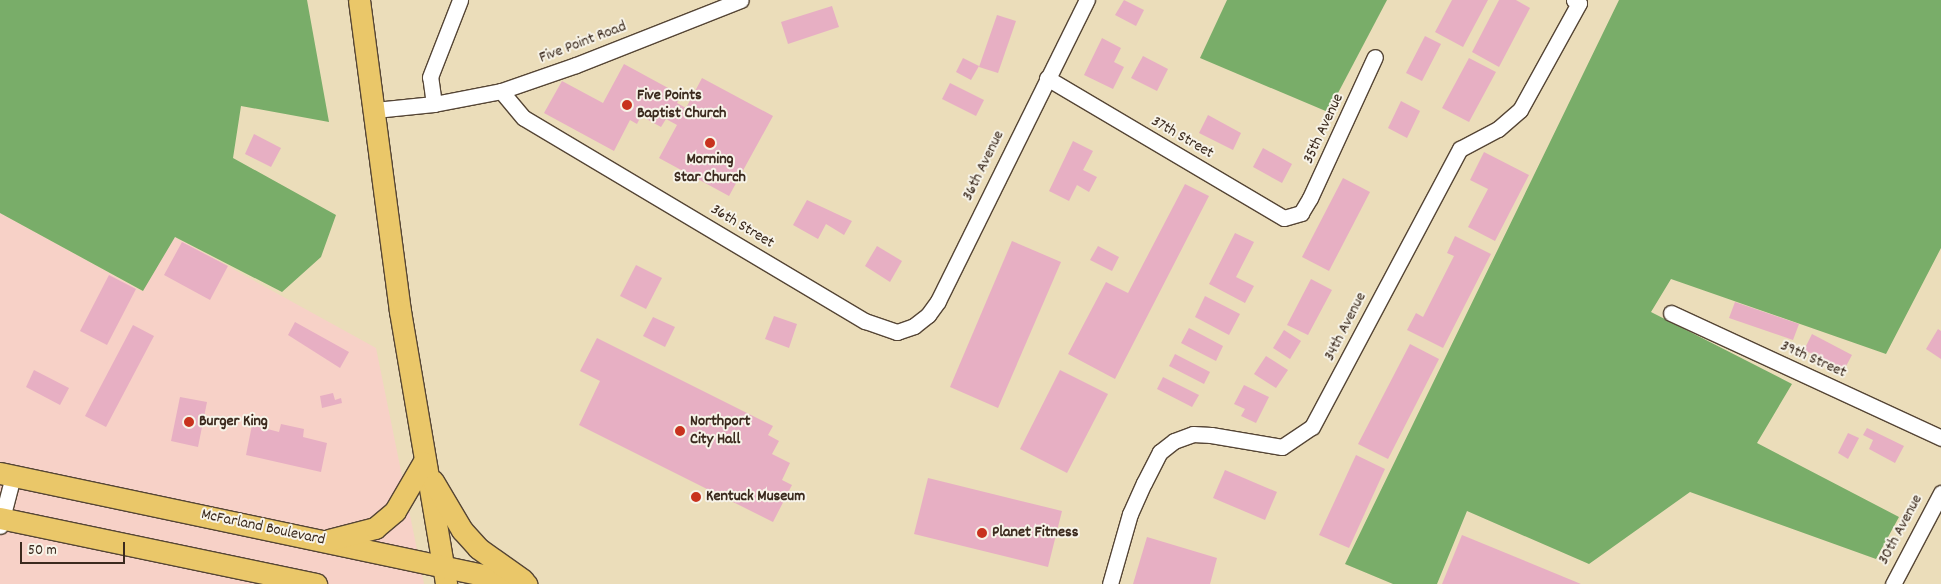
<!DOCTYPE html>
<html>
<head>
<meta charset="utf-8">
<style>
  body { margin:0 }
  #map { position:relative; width:1941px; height:584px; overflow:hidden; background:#ebddba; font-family:Dekko,sans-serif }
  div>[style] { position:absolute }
  .built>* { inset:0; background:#f7d1c7 }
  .forest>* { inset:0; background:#79ad69 }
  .building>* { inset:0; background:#e7afc3 }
  .roads { filter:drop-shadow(1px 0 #554535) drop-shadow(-1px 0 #554535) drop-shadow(0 1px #554535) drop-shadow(0 -1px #554535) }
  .minor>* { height:15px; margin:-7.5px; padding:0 7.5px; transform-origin:7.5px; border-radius:7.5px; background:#fff }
  .highway>* { height:21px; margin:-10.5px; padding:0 10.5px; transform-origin:10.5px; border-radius:10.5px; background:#eac769 }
  .dots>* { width:14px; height:14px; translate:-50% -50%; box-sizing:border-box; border:2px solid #f7f3e8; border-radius:50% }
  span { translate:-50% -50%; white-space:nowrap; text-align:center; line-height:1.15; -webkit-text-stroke:4px #f7f3e8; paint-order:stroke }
  .street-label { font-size:16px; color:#3b2a1e }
  .poi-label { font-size:16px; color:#3b2a1e; font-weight:700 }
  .left { translate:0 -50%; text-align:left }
  .scale { position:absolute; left:20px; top:542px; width:105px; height:22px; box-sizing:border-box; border:2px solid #3b2a1e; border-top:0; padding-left:6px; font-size:15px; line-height:18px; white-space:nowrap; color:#3b2a1e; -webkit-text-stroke:4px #f7f3e8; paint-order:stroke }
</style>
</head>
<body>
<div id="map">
  <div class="built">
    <i style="clip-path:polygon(0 213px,142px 291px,175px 237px,376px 348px,424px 584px,0 584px)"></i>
  </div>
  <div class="forest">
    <i style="clip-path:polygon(0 0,307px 0,329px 122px,241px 106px,233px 158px,336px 215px,321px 257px,282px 292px,175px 237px,143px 291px,0 213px)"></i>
    <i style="clip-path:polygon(1227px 0,1387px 0,1328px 112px,1200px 58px)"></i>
    <i style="clip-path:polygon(1619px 0,1941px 0,1941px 248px,1886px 354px,1671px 279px,1651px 312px,1792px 384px,1757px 443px,1899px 517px,1876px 559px,1690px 492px,1589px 564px,1467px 511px,1437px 584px,1393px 584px,1345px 564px)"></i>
  </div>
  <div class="building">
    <i style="clip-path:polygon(1124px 0,1144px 10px,1136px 26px,1115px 15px)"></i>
    <i style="clip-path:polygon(1452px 0,1488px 0,1463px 47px,1435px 32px)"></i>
    <i style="clip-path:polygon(1499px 0,1516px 0,1530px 8px,1499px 67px,1472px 52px)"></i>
    <i style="clip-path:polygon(832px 6px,839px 27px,788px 44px,781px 22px)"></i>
    <i style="clip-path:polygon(997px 15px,1016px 21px,998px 73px,979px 67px)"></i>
    <i style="clip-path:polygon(1425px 36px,1441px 44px,1422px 81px,1406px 73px)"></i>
    <i style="clip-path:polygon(1102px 38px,1121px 48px,1114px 62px,1124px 67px,1113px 89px,1084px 75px)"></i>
    <i style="clip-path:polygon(1143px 56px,1168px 69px,1157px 91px,1131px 78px)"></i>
    <i style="clip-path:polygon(963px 58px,979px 66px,971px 80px,956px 72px)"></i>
    <i style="clip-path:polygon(1469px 58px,1496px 72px,1469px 122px,1442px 108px)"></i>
    <i style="clip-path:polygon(624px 64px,681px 95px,677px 103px,686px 108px,702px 78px,773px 116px,729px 196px,659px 158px,677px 125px,666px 119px,661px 127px,641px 116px,637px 124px,630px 120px,614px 151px,544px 113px,562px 81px,603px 103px)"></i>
    <i style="clip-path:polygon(950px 83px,984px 100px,976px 116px,942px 99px)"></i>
    <i style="clip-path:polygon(1401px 101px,1420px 111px,1407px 138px,1388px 128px)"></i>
    <i style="clip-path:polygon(1208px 115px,1241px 133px,1233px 150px,1199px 133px)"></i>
    <i style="clip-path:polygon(254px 134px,281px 148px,271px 167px,245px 154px)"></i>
    <i style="clip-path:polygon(1073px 141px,1093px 151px,1083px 170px,1097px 177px,1089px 192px,1077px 185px,1069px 201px,1049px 191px)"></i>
    <i style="clip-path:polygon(1263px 148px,1292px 164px,1282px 183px,1253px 167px)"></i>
    <i style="clip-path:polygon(1484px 152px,1529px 175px,1495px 241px,1468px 227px,1488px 189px,1470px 180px)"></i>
    <i style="clip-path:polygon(1343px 178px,1370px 192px,1329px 271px,1302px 257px)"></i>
    <i style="clip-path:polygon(1185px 184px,1209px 196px,1115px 379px,1068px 354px,1106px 282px,1128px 293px)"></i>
    <i style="clip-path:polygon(807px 200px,852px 221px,844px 235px,826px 224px,818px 239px,793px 225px)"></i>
    <i style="clip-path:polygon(1235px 233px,1254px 242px,1236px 277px,1254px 286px,1245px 303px,1209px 284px)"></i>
    <i style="clip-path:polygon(1455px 236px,1491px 254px,1443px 348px,1407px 330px,1416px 313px,1423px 317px,1454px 256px,1447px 253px)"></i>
    <i style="clip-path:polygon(1012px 241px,1061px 262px,998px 408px,950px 387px)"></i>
    <i style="clip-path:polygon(182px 242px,228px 266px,210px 300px,164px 275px)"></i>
    <i style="clip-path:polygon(877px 246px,902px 261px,890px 282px,865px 266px)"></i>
    <i style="clip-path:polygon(1098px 246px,1119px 257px,1112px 271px,1090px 260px)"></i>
    <i style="clip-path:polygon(636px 265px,662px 278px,646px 309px,620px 296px)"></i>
    <i style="clip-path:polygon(109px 275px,136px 289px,107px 345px,80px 331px)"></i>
    <i style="clip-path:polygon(1311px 279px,1332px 290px,1308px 335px,1287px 325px)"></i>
    <i style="clip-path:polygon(1205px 296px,1240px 314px,1229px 335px,1195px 317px)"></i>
    <i style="clip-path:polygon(1735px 302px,1799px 324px,1793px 340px,1729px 318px)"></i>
    <i style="clip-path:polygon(774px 316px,797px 324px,789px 348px,765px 339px)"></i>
    <i style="clip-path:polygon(653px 317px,675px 327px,665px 347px,643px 336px)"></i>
    <i style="clip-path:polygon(295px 322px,349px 352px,340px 368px,288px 335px)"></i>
    <i style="clip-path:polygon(133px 325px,154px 336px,106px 427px,85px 416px)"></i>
    <i style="clip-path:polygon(1189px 328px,1223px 346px,1216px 361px,1181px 343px)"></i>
    <i style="clip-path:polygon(1938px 329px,1941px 331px,1941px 359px,1926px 349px)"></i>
    <i style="clip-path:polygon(1284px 330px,1301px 341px,1290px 359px,1273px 348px)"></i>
    <i style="clip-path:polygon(1812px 334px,1852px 355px,1844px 370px,1804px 350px)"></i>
    <i style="clip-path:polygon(597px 338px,773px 426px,768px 435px,779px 441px,772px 454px,790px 463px,782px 480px,792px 485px,773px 522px,579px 425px,600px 381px,580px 371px)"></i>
    <i style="clip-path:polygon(1410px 344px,1439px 359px,1388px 459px,1358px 444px)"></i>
    <i style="clip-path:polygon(1175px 354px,1210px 372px,1204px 384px,1169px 366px)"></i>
    <i style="clip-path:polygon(1266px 356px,1288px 370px,1276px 388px,1254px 374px)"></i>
    <i style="clip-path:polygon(34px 370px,69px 388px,60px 405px,26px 387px)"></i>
    <i style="clip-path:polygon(1060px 370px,1108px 394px,1067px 473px,1020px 449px)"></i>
    <i style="clip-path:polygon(1163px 377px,1199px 395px,1192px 407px,1157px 389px)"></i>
    <i style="clip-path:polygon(1244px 385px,1269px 397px,1256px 423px,1241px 416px,1245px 409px,1234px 404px)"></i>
    <i style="clip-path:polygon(333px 393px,335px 400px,341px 398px,342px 403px,322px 408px,320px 396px)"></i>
    <i style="clip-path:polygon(180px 397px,207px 402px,198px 447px,171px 441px)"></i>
    <i style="clip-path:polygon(281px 424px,304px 429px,303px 437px,327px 443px,321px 472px,246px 455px,252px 425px,279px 432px)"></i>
    <i style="clip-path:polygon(1867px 428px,1904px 446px,1895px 463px,1869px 449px,1873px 440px,1863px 435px)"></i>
    <i style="clip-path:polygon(1848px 433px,1859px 438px,1848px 459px,1838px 453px)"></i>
    <i style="clip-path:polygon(1356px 455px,1385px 469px,1349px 548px,1319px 535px)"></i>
    <i style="clip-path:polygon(1225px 470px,1277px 492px,1265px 520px,1213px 498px)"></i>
    <i style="clip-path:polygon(928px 478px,1062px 511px,1048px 567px,914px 534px)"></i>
    <i style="clip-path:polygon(1462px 535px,1581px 584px,1442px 584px)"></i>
    <i style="clip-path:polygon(1147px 537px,1217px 558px,1210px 584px,1133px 584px)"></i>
  </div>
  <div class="roads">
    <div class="minor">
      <i style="left:1047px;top:78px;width:275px;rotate:30.6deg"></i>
      <i style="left:1284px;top:218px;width:18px;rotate:-16deg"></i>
      <i style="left:1301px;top:213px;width:17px;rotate:-59deg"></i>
      <i style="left:1310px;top:198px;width:155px;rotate:-65.3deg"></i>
      <i style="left:501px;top:91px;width:35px;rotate:50deg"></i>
      <i style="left:524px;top:118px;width:397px;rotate:30.8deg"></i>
      <i style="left:865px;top:321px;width:34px;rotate:19deg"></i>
      <i style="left:897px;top:332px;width:18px;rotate:-19deg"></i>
      <i style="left:914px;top:326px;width:18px;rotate:-38deg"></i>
      <i style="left:928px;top:315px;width:17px;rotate:-54deg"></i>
      <i style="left:938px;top:301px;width:336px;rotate:-63.7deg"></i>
      <i style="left:434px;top:104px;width:68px;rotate:-11deg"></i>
      <i style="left:501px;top:91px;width:79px;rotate:-19.1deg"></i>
      <i style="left:576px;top:65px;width:177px;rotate:-21.5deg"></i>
      <i style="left:375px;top:110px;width:59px;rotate:-5.8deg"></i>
      <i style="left:434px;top:104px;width:27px;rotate:-98deg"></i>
      <i style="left:430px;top:77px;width:83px;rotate:-68.7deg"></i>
      <i style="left:1671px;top:313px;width:298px;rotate:24.8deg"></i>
      <i style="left:0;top:526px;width:52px;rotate:-75.4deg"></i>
      <i style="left:1110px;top:584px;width:73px;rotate:-74.1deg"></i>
      <i style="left:1130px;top:514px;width:34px;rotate:-66deg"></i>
      <i style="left:1144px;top:483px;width:35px;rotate:-63deg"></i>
      <i style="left:1160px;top:452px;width:18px;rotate:-38deg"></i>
      <i style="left:1174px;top:441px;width:20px;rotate:-20deg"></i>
      <i style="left:1193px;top:434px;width:18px;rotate:3deg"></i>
      <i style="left:1211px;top:435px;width:72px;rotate:9.6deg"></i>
      <i style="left:1282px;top:447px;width:36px;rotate:-34deg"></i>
      <i style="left:1312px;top:427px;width:315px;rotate:-62deg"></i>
      <i style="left:1460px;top:149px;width:43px;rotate:-27.8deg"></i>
      <i style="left:1498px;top:129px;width:29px;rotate:-41deg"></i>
      <i style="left:1520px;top:110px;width:122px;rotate:-61.1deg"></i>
      <i style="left:1579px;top:3px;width:6px;rotate:-149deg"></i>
      <i style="left:1893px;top:584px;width:103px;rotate:-62.2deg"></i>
    </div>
    <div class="highway">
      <i style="left:359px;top:0;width:314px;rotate:82.5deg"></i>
      <i style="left:400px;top:311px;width:277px;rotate:80.4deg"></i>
      <i style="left:0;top:473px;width:538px;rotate:11.92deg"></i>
      <i style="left:433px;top:481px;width:57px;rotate:59.4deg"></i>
      <i style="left:462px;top:530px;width:24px;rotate:48deg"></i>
      <i style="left:478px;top:548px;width:55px;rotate:35.4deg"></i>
      <i style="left:0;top:518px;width:323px;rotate:11.8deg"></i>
      <i style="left:329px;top:540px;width:48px;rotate:-14.6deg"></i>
      <i style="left:375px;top:528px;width:26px;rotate:-40deg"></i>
      <i style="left:395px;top:511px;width:56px;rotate:-59.7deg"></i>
    </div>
  </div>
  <div class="dots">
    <i style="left:627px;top:105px;background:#c8321e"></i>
    <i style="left:710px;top:143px;background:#c8321e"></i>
    <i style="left:189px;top:422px;background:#c8321e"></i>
    <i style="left:680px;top:431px;background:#c8321e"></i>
    <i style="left:696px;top:497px;background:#c8321e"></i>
    <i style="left:982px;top:533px;background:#c8321e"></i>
  </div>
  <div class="street-label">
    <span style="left:583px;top:43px;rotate:-21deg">Five Point Road</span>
    <span style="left:1324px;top:129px;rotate:-65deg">35th Avenue</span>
    <span style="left:1182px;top:138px;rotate:30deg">37th Street</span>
    <span style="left:984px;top:166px;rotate:-64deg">36th Avenue</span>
    <span style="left:742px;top:227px;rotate:31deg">36th Street</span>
    <span style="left:1346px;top:327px;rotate:-63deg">34th Avenue</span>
    <span style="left:1813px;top:360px;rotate:24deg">39th Street</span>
    <span style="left:263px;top:528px;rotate:12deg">McFarland Boulevard</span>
    <span style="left:1901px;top:530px;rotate:-62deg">30th Avenue</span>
  </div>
  <div class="poi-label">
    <span class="left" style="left:637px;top:105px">Five Points<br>Baptist Church</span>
    <span style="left:710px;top:169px">Morning<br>Star Church</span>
    <span class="left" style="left:199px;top:422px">Burger King</span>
    <span class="left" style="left:690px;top:431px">Northport<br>City Hall</span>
    <span class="left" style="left:706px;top:497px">Kentuck Museum</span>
    <span class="left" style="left:992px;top:533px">Planet Fitness</span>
  </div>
  <div class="scale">50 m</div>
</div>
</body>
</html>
